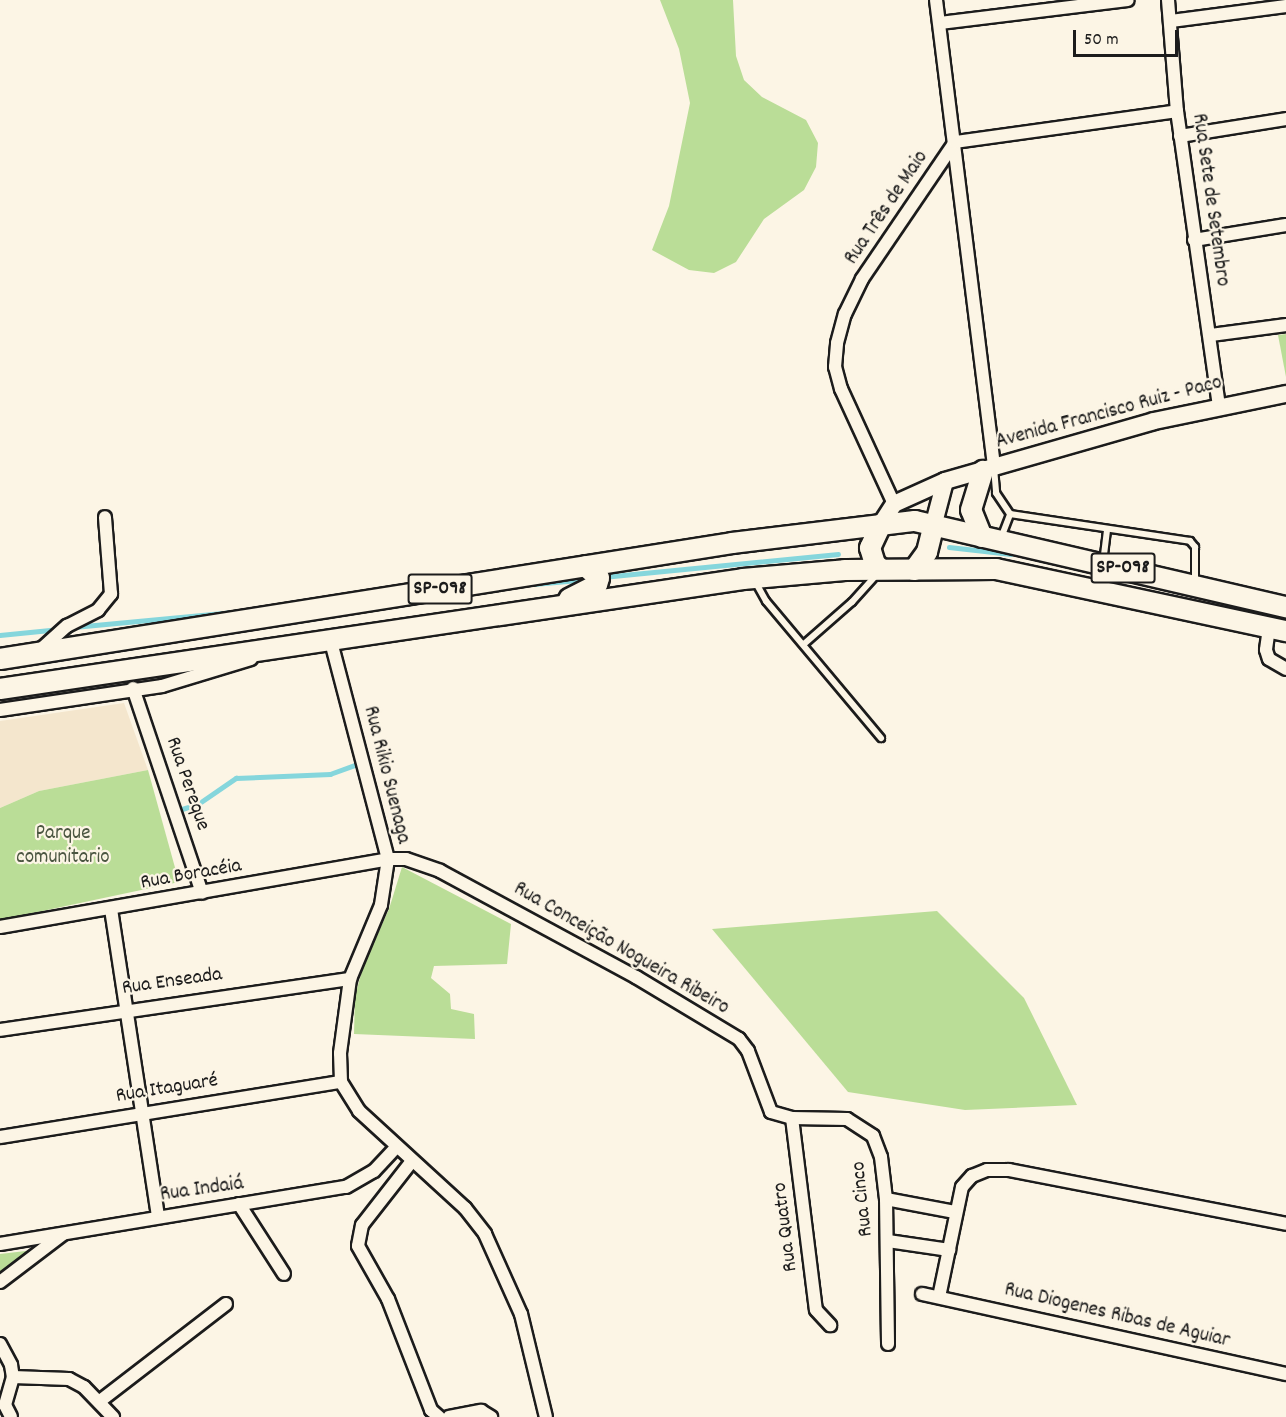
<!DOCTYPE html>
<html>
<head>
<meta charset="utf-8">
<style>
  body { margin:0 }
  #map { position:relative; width:1286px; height:1417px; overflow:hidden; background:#fcf5e5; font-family:Dekko,sans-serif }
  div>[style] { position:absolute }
  .built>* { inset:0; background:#f4e6cd }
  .green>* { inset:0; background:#badd97 }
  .stream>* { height:4.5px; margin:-2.25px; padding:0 2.25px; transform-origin:2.25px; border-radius:2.25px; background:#85d6dc }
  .roads { filter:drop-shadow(2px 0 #1c1c1c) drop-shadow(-2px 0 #1c1c1c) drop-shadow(0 2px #1c1c1c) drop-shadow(0 -2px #1c1c1c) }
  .service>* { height:6px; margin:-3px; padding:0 3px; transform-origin:3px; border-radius:3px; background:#fcf5e5 }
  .minor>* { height:12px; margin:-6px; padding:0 6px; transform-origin:6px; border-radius:6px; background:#fcf5e5 }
  .tertiary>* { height:16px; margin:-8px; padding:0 8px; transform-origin:8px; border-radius:8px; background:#fcf5e5 }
  .primary>* { height:20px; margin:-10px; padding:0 10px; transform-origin:10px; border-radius:10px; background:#fcf5e5 }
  span { translate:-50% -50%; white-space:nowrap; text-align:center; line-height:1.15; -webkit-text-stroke:4.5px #fcf5e5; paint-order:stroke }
  .shield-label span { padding:2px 4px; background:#fcf5e5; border:2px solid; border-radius:4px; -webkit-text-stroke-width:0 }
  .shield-label { font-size:20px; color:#1c1c1c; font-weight:700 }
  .street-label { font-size:21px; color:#1c1c1c }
  .park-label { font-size:21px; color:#4b5641 }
  .scale { position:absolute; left:1073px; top:30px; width:105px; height:27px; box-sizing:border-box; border:3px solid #1c1c1c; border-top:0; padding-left:8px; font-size:18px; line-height:21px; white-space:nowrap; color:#1c1c1c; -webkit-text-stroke:4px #fcf5e5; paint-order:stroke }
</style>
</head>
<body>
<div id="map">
  <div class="built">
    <i style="clip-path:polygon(124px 703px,148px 770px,39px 791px,0 808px,0 721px)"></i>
  </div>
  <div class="green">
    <i style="clip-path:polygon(660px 0,733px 0,736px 56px,744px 80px,762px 97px,806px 120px,818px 143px,816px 167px,804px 190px,764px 219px,736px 262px,714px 273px,689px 270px,652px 250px,669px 206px,690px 103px,679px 49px)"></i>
    <i style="clip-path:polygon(1286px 334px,1286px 377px,1278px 335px)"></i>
    <i style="clip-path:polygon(148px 770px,179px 882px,0 920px,0 808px,39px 791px)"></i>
    <i style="clip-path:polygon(402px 867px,511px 924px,507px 964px,434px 966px,431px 978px,450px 994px,451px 1009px,474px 1014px,475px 1039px,354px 1034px,355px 996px,363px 967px,389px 909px)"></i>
    <i style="clip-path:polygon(937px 911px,1024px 998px,1077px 1105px,965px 1110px,848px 1092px,712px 929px)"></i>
    <i style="clip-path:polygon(34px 1250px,0 1275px,0 1254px)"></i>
  </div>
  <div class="stream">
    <i style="left:949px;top:547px;width:62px;rotate:6.4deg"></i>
    <i style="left:603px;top:577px;width:236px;rotate:-5.6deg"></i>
    <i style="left:534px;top:584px;width:55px;rotate:-5.2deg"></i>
    <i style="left:74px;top:627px;width:160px;rotate:-5.4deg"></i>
    <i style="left:0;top:635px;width:60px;rotate:-5.7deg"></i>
    <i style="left:182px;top:809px;width:17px;rotate:-17deg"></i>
    <i style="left:198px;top:804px;width:46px;rotate:-34.4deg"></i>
    <i style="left:236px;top:778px;width:94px;rotate:-2.4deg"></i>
    <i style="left:330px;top:774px;width:27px;rotate:-20deg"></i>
  </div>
  <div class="roads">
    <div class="service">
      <i style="left:994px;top:468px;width:25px;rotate:85deg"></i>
      <i style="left:996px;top:493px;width:25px;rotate:56deg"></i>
      <i style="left:1001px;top:538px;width:26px;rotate:-69deg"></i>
      <i style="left:1010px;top:514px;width:182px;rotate:8.5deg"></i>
      <i style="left:1190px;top:541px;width:8px;rotate:50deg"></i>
      <i style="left:1195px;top:547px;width:34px;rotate:90deg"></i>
      <i style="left:1103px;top:563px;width:32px;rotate:-83deg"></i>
      <i style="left:756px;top:583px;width:21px;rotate:61deg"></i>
      <i style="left:766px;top:601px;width:179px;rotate:50deg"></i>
      <i style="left:804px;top:644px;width:64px;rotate:-41.2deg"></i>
      <i style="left:852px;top:602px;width:38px;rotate:-48deg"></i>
    </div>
    <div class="minor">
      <i style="left:936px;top:0;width:472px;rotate:82.9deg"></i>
      <i style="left:1168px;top:0;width:111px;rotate:85.4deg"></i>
      <i style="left:1177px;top:111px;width:297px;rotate:81.9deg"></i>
      <i style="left:1171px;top:21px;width:116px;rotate:-7.4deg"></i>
      <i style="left:940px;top:23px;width:189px;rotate:-7deg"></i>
      <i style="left:1180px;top:136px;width:107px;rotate:-9.1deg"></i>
      <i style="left:1194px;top:240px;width:93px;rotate:-9.3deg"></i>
      <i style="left:1211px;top:335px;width:76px;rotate:-7.6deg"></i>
      <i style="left:894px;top:504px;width:127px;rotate:-114.7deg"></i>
      <i style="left:841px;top:389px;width:23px;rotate:-105deg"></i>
      <i style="left:835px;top:367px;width:24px;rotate:-85deg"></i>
      <i style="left:837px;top:343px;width:30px;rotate:-75deg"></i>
      <i style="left:845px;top:314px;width:39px;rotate:-64deg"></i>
      <i style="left:862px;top:279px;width:166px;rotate:-55.8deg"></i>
      <i style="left:955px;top:142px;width:224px;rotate:-7.9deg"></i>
      <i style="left:1269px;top:628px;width:22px;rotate:98deg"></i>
      <i style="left:1266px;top:650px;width:9px;rotate:72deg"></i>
      <i style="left:1269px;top:659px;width:20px;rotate:30deg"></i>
      <i style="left:330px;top:638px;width:228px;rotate:75.3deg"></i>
      <i style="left:388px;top:859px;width:47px;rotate:98.7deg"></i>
      <i style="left:381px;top:905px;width:80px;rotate:112.7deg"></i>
      <i style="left:350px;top:979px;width:75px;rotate:97.7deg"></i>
      <i style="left:340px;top:1053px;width:29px;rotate:88deg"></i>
      <i style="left:341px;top:1082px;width:34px;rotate:58deg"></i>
      <i style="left:359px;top:1111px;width:144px;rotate:42.5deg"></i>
      <i style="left:465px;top:1208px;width:33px;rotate:52deg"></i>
      <i style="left:485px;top:1234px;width:88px;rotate:65.8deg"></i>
      <i style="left:521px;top:1314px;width:106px;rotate:76.4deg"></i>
      <i style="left:39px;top:651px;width:38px;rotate:-42deg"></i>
      <i style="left:67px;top:626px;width:35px;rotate:-27deg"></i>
      <i style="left:98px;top:610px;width:21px;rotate:-51deg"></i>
      <i style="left:111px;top:594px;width:77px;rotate:-94.5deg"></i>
      <i style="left:133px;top:688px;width:216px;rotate:71.4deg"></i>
      <i style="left:0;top:710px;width:164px;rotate:-8.4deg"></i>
      <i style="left:162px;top:686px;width:93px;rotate:-16.9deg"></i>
      <i style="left:111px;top:909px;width:311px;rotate:81.3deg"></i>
      <i style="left:0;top:927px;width:394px;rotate:-9.9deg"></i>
      <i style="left:388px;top:859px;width:18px"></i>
      <i style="left:406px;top:859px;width:36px;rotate:19deg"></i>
      <i style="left:440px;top:871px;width:223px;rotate:28.4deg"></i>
      <i style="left:636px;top:977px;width:120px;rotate:31deg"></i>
      <i style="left:739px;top:1039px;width:15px;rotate:53deg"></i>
      <i style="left:748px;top:1051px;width:65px;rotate:69.3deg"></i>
      <i style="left:771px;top:1112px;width:22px;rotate:16deg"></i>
      <i style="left:792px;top:1118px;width:55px;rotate:1deg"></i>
      <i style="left:847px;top:1119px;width:31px;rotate:33deg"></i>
      <i style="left:873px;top:1136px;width:22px;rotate:69deg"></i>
      <i style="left:881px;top:1157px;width:42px;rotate:83.2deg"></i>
      <i style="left:886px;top:1199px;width:145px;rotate:89.2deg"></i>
      <i style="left:0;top:1030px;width:354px;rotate:-8.3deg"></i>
      <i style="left:792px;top:1118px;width:193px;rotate:82.9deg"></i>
      <i style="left:816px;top:1310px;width:21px;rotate:47deg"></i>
      <i style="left:0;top:1137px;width:345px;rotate:-9.2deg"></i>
      <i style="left:412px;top:1161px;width:81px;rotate:128deg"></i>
      <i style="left:362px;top:1225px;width:21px;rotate:101deg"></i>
      <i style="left:358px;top:1246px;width:61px;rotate:60.5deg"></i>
      <i style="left:388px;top:1299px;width:119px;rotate:68.8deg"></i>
      <i style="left:431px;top:1410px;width:11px;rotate:41deg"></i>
      <i style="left:886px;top:1199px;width:70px;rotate:10.7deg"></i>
      <i style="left:239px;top:1204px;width:83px;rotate:57.3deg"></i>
      <i style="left:888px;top:1241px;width:62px;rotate:8.4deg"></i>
      <i style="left:0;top:1244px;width:351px;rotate:-9.4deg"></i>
      <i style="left:346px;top:1187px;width:32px;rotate:-30deg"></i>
      <i style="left:374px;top:1171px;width:33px;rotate:-47deg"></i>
      <i style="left:0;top:1282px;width:79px;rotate:-37.3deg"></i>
      <i style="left:922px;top:1294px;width:373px;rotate:12.4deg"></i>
      <i style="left:939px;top:1297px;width:112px;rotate:-78.2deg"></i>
      <i style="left:962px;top:1187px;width:15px;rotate:-48deg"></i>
      <i style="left:972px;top:1176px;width:16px;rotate:-22deg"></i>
      <i style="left:987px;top:1170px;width:22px"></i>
      <i style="left:1009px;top:1170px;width:282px;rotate:11deg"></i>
      <i style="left:0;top:1344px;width:24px;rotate:62deg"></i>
      <i style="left:11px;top:1365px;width:12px;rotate:81deg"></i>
      <i style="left:13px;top:1377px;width:29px;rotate:106deg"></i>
      <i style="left:5px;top:1405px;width:13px;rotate:63deg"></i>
      <i style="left:13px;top:1377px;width:56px;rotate:2deg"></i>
      <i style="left:69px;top:1379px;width:17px;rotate:28deg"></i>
      <i style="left:84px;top:1387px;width:42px;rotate:46deg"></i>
      <i style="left:100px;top:1401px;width:159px;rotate:-37.6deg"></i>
      <i style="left:449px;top:1417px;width:33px;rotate:-11deg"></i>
      <i style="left:481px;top:1411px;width:12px;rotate:31deg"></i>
    </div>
    <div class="tertiary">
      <i style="left:934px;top:523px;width:43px;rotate:-75.3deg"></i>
      <i style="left:881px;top:524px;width:24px;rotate:-57deg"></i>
      <i style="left:894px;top:504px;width:56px;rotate:-24.3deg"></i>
      <i style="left:945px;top:481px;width:217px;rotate:-16deg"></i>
      <i style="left:1154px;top:421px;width:135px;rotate:-11.6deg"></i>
    </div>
    <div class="primary">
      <i style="left:982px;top:537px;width:29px;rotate:-112deg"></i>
      <i style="left:971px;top:510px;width:41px;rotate:-72.9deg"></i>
      <i style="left:881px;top:569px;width:8px;rotate:-140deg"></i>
      <i style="left:875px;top:564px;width:17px;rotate:-107deg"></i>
      <i style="left:870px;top:548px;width:26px;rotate:-65deg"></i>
      <i style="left:914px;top:570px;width:22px;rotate:-54deg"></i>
      <i style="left:927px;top:552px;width:30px;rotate:-76deg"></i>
      <i style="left:569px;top:599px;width:31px;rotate:-27deg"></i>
      <i style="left:597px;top:585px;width:7px;rotate:-74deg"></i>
      <i style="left:599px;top:578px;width:18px;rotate:-139deg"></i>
      <i style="left:0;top:659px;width:741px;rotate:-9deg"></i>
      <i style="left:732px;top:543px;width:184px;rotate:-6.9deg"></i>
      <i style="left:915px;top:521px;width:381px;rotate:13.1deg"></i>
      <i style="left:0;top:689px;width:751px;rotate:-8.42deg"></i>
      <i style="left:743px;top:579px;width:102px;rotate:-5deg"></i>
      <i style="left:845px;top:570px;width:151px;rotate:-0.4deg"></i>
      <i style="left:996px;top:569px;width:297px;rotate:12.1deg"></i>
    </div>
  </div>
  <div class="shield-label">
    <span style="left:1123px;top:568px">SP-098</span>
    <span style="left:440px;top:589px">SP-098</span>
  </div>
  <div class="street-label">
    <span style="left:1210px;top:200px;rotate:82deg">Rua Sete de Setembro</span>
    <span style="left:887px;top:208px;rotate:-56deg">Rua Três de Maio</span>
    <span style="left:1109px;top:413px;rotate:-15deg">Avenida Francisco Ruiz - Paco</span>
    <span style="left:386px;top:775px;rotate:76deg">Rua Rikio Suenaga</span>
    <span style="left:187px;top:784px;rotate:71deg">Rua Pereque</span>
    <span style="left:191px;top:875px;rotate:-10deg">Rua Boracéia</span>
    <span style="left:621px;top:949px;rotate:30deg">Rua Conceição Nogueira Ribeiro</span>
    <span style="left:172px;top:982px;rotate:-8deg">Rua Enseada</span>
    <span style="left:167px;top:1089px;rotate:-9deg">Rua Itaguaré</span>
    <span style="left:202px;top:1190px;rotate:-8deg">Rua Indaiá</span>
    <span style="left:863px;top:1199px;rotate:-96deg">Rua Cinco</span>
    <span style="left:786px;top:1227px;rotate:-97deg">Rua Quatro</span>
    <span style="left:1117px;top:1316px;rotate:13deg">Rua Diogenes Ribas de Aguiar</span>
  </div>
  <div class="park-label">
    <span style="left:63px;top:846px">Parque<br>comunitario</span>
  </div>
  <div class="scale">50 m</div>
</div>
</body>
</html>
